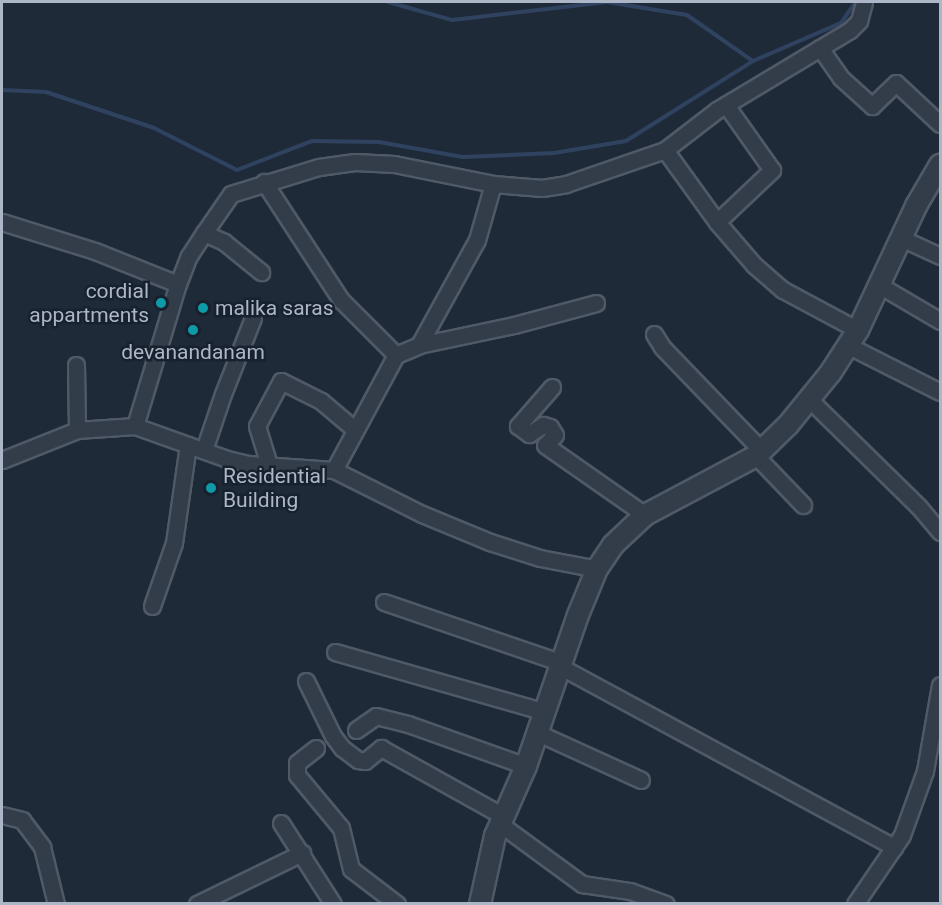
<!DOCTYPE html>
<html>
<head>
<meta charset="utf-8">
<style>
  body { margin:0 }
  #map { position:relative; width:942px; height:905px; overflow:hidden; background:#1f2a39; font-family:Roboto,sans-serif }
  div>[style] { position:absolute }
  .stream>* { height:4px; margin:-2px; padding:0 2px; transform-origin:2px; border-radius:2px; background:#2f4360 }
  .roads { filter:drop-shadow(2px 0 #505967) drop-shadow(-2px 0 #505967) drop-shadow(0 2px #505967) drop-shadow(0 -2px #505967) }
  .minor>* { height:15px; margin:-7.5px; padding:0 7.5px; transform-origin:7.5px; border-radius:7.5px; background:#333c49 }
  .tertiary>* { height:20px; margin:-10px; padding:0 10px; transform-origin:10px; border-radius:10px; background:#333c49 }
  .dots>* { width:16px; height:16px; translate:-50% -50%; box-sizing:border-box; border:3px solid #18212e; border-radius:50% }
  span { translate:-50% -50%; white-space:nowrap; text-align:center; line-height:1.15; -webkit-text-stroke:5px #18212e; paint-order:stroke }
  .poi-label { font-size:21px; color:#adb6c6 }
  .right { translate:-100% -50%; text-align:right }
  .left { translate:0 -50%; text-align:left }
  .frame { position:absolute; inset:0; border:3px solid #adb6c6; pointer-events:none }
</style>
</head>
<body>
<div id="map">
  <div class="stream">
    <i style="left:388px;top:2px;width:66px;rotate:15.7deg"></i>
    <i style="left:452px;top:20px;width:156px;rotate:-6.6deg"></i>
    <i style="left:607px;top:2px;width:81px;rotate:9.2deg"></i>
    <i style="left:687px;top:15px;width:80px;rotate:34.9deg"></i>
    <i style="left:2px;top:90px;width:44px;rotate:2.6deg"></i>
    <i style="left:46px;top:92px;width:114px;rotate:18.4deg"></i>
    <i style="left:154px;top:128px;width:93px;rotate:26.8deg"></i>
    <i style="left:237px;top:170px;width:80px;rotate:-21.1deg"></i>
    <i style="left:312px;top:141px;width:67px;rotate:0.9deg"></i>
    <i style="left:379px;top:142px;width:85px;rotate:10.1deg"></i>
    <i style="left:463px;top:157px;width:91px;rotate:-2.5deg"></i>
    <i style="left:554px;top:153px;width:73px;rotate:-9.5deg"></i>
    <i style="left:626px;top:141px;width:150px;rotate:-32.2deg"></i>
    <i style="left:753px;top:61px;width:96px;rotate:-23.4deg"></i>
    <i style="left:841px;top:23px;width:24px;rotate:-55deg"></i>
  </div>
  <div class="roads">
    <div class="minor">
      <i style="left:820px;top:48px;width:37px;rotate:55deg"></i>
      <i style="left:841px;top:78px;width:42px;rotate:42.1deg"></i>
      <i style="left:872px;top:106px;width:33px;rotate:-44deg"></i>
      <i style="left:896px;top:83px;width:60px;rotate:43deg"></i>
      <i style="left:665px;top:150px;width:89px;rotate:54.2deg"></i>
      <i style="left:717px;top:222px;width:57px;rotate:49.3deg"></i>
      <i style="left:754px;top:265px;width:38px;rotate:41deg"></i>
      <i style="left:783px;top:290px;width:85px;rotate:28.1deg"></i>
      <i style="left:264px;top:182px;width:141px;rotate:56.9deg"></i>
      <i style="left:341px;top:300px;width:78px;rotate:45deg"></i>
      <i style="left:2px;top:222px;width:97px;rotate:17.3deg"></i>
      <i style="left:95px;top:251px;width:89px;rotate:21.7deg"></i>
      <i style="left:717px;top:222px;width:76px;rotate:-43.4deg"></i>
      <i style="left:772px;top:170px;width:80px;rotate:-125.3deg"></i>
      <i style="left:204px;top:233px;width:47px;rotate:-55.3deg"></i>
      <i style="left:231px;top:194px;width:92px;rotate:-17.1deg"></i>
      <i style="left:319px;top:167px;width:36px;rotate:-8deg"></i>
      <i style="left:355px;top:162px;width:39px;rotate:3deg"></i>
      <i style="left:394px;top:164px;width:101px;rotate:11.4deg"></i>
      <i style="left:493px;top:184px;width:49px;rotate:4.7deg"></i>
      <i style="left:542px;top:188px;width:24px;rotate:-9deg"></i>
      <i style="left:566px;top:184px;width:105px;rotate:-19deg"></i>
      <i style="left:665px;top:150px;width:66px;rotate:-37.6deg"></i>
      <i style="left:717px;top:110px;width:155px;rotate:-31deg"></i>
      <i style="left:850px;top:30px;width:13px;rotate:-45deg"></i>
      <i style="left:859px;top:21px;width:20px;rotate:-75deg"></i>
      <i style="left:901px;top:238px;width:43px;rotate:24.8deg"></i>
      <i style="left:879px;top:285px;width:71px;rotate:30.5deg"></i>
      <i style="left:654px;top:334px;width:15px;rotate:58deg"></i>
      <i style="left:662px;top:347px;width:144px;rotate:46.1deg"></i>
      <i style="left:419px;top:345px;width:97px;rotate:-11.9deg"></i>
      <i style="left:514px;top:325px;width:85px;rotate:-15deg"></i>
      <i style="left:849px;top:346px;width:102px;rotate:26.8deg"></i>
      <i style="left:76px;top:365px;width:65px;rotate:89.1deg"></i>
      <i style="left:552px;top:387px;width:52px;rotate:131.1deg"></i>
      <i style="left:518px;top:426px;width:14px;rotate:36deg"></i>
      <i style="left:529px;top:434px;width:17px;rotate:-33deg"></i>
      <i style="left:543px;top:425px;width:7px;rotate:16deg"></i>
      <i style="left:550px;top:427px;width:9px;rotate:58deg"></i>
      <i style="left:555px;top:435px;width:14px;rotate:135deg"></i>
      <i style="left:545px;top:445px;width:122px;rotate:35deg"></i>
      <i style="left:809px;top:399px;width:154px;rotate:44.5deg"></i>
      <i style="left:919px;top:507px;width:33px;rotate:50deg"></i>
      <i style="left:135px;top:426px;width:148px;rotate:-73.2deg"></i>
      <i style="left:178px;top:284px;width:30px;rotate:-69deg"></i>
      <i style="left:189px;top:256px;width:27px;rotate:-57deg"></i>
      <i style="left:204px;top:233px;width:22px;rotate:24deg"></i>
      <i style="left:224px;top:242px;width:48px;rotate:39deg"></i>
      <i style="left:204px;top:450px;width:59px;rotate:-71.3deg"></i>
      <i style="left:223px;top:394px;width:82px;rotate:-68.5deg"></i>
      <i style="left:756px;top:456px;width:68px;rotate:46.2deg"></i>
      <i style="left:2px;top:460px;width:81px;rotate:-21.8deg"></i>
      <i style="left:77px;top:430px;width:58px;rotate:-3.9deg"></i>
      <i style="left:135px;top:426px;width:98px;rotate:19.7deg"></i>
      <i style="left:227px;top:459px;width:22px;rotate:13deg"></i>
      <i style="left:248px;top:464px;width:86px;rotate:4deg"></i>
      <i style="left:334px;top:470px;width:98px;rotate:26.6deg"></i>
      <i style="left:422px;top:514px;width:74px;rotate:22.4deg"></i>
      <i style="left:490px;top:542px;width:52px;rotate:17.7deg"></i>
      <i style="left:540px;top:558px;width:58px;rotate:10.9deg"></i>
      <i style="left:270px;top:468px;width:44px;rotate:-107.2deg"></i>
      <i style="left:257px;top:426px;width:51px;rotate:-61.9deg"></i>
      <i style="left:281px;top:381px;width:45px;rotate:26.6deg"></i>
      <i style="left:321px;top:401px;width:43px;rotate:40.3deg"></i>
      <i style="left:334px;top:470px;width:131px;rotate:-61.7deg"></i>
      <i style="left:396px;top:355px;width:25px;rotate:-23deg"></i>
      <i style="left:419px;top:345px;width:120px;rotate:-61.1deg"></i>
      <i style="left:477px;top:240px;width:58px;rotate:-74.1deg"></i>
      <i style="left:384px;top:602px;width:188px;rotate:18.9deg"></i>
      <i style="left:152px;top:606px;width:67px;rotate:-70.8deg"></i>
      <i style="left:174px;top:543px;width:99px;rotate:-81.9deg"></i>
      <i style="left:335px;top:652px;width:218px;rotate:15.9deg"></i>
      <i style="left:561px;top:667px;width:379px;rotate:28.4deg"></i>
      <i style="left:306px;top:681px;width:61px;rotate:63.9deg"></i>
      <i style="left:333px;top:736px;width:15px;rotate:53deg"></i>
      <i style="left:342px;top:748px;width:20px;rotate:37deg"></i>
      <i style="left:358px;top:760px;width:7px;rotate:8deg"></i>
      <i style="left:365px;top:761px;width:21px;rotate:-39deg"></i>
      <i style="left:381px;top:748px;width:140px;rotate:29.1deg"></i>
      <i style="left:356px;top:730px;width:24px;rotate:-35deg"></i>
      <i style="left:376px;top:716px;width:33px;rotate:14deg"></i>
      <i style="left:408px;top:724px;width:125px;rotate:19.6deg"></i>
      <i style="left:538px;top:733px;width:113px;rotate:24.5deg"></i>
      <i style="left:316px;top:748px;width:24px;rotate:142deg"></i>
      <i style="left:297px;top:763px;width:12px;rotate:90deg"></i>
      <i style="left:297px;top:775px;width:69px;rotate:50.3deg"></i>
      <i style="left:341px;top:828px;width:42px;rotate:76.3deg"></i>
      <i style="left:351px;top:869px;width:58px;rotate:37.3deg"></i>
      <i style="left:2px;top:815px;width:21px;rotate:14deg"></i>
      <i style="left:22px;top:820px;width:34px;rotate:53deg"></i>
      <i style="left:42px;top:847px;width:59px;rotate:76.2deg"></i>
      <i style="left:281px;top:823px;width:96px;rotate:57.3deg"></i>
      <i style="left:500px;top:824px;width:102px;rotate:36.2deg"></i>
      <i style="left:582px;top:884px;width:49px;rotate:8.3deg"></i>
      <i style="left:630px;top:891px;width:38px;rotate:20deg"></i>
      <i style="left:197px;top:904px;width:117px;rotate:-25.9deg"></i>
      <i style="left:855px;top:904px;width:83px;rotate:-55.7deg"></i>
      <i style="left:902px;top:835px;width:68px;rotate:-70.2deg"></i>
      <i style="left:925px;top:771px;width:87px;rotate:-80.1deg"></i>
    </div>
    <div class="tertiary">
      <i style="left:480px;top:904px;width:70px;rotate:-77.6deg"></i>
      <i style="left:495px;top:836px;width:77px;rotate:-66.1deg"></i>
      <i style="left:526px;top:766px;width:160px;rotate:-71deg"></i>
      <i style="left:578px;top:615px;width:50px;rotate:-67.6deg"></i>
      <i style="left:597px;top:569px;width:29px;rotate:-56deg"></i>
      <i style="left:613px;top:545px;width:44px;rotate:-43.2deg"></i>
      <i style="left:645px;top:515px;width:126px;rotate:-28deg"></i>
      <i style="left:756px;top:456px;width:45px;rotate:-44.1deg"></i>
      <i style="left:788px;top:425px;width:68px;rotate:-50.9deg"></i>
      <i style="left:831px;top:372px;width:50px;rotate:-57.3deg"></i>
      <i style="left:858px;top:330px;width:137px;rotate:-64.9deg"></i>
      <i style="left:916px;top:206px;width:48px;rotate:-59.7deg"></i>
    </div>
  </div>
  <div class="dots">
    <i style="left:161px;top:303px;background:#0f9aa8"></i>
    <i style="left:203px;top:308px;background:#0f9aa8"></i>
    <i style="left:193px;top:330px;background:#0f9aa8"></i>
    <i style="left:211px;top:488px;background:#0f9aa8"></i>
  </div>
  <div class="poi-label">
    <span class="right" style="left:149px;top:303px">cordial<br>appartments</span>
    <span class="left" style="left:215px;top:308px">malika saras</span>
    <span style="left:193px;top:352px">devanandanam</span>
    <span class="left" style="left:223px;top:488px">Residential<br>Building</span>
  </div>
  <div class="frame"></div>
</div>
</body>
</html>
